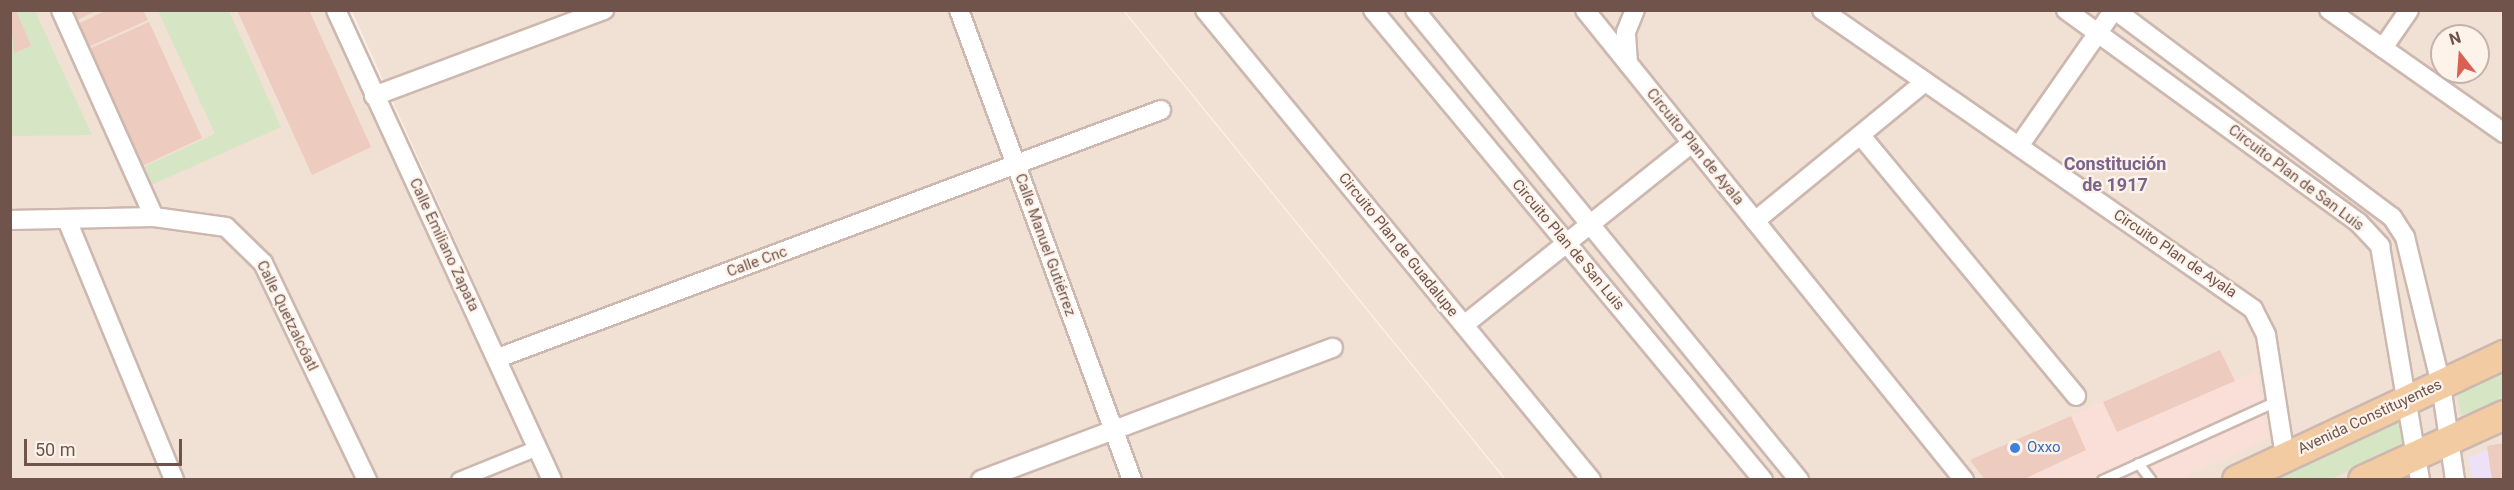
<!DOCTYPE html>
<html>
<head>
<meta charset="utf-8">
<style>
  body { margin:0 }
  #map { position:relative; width:2514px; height:490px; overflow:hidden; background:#faefe4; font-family:Roboto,sans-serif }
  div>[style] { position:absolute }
  .residential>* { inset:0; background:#f1e0d4 }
  .commercial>* { inset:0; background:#fadfd9 }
  .education>* { inset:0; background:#ece1f6 }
  .green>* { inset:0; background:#d6e6c4 }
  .building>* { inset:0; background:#edcbbe }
  .roads { filter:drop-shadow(2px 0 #cdb8af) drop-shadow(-2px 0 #cdb8af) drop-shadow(0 2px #cdb8af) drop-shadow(0 -2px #cdb8af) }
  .service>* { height:9px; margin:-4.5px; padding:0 4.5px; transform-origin:4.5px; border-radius:4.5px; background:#fff }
  .pedestrian>* { height:14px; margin:-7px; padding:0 7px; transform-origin:7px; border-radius:7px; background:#fff }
  .minor>* { height:18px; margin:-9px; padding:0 9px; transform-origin:9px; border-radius:9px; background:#fff }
  .primary>* { height:28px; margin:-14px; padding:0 14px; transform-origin:14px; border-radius:14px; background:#f3cba2 }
  .dots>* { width:16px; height:16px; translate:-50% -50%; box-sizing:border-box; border:3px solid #fdf3ea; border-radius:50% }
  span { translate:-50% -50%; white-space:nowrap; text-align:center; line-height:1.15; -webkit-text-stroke:4.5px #fdf3ea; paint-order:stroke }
  .street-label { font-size:15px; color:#70544c }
  .shop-label { font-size:15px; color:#366cbe }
  .left { translate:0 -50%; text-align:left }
  .quarter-label { font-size:18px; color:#7a648c; font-weight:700 }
  .frame { position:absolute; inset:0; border:12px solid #70544c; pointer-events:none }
  .north { position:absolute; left:2430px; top:24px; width:60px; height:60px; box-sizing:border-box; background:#fdf3ea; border:2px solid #c5b3ab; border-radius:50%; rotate:343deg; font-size:16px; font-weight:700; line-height:24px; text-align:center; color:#70544c }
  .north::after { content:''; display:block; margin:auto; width:21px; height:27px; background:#da6054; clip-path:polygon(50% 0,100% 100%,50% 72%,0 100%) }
  .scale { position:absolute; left:24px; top:439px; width:158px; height:27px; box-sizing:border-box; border:3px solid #70544c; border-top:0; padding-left:8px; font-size:18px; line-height:21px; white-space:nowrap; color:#70544c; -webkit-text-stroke:4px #fdf3ea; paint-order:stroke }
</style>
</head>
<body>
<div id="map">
  <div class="residential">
    <i style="clip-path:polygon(10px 11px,335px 11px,549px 479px,11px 479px)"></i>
    <i style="clip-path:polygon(352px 11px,1123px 11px,1504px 479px,563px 479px)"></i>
    <i style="clip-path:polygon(evenodd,1125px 11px,2503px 11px,2503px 479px,1506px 479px,1125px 11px,2442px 36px,2478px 36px,2478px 72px,2442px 72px,2442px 36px)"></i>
  </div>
  <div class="commercial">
    <i style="clip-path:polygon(2220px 350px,2235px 381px,2257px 371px,2268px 439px,2179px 479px,1985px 479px,1970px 460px)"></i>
  </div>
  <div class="education">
    <i style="clip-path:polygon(2503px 442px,2503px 479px,2472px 479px,2468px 458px)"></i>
  </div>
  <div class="green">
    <i style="clip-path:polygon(10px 11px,35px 11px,92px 135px,11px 136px)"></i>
    <i style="clip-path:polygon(158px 11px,229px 11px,281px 127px,149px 186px,139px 169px,215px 134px)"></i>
    <i style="clip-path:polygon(2503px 370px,2503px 401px,2461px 415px,2457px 396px,2463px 389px)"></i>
    <i style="clip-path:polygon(2394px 420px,2401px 424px,2404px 440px,2399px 448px,2331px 479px,2266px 480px)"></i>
  </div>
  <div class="building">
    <i style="clip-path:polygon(10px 10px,16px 10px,31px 46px,14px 53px)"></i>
    <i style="clip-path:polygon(70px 10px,98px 10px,75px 21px)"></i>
    <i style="clip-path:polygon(107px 10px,143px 10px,148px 20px,88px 47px,78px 24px)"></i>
    <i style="clip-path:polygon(237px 10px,309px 10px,371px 147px,312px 175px)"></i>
    <i style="clip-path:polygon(149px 22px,202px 138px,142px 166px,89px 49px)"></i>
    <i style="clip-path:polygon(2220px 350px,2235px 381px,2117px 432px,2103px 402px)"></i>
    <i style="clip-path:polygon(2071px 416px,2086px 450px,2022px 480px,1985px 480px,1970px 460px)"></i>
    <i style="clip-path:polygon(2504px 443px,2504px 480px,2492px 480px,2487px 446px)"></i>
  </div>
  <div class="roads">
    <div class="service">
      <i style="left:2138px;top:463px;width:21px;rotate:53deg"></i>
      <i style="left:2102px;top:480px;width:191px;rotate:-24.4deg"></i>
    </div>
    <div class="pedestrian">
      <i style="left:459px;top:480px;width:85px;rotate:-22.1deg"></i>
    </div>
    <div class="minor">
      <i style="left:61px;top:10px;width:227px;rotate:65.8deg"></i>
      <i style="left:336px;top:10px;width:517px;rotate:65.32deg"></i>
      <i style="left:959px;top:10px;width:501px;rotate:69.79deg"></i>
      <i style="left:1205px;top:10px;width:608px;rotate:50.6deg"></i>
      <i style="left:1373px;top:10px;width:611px;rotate:50.31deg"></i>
      <i style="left:1415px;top:10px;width:607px;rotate:50.75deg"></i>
      <i style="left:1585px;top:10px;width:604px;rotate:51.12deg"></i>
      <i style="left:1822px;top:10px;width:525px;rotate:34.75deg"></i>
      <i style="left:2253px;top:309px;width:29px;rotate:63deg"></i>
      <i style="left:2266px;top:335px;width:123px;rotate:81.1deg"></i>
      <i style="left:2066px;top:10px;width:361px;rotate:36deg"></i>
      <i style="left:2358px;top:222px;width:33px;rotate:47deg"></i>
      <i style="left:2380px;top:246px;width:237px;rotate:80.3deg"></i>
      <i style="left:2115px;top:10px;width:346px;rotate:36.8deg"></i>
      <i style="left:2392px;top:217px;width:24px;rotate:57deg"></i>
      <i style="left:2405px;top:237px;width:152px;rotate:76.3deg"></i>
      <i style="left:2441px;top:385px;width:96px;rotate:81.6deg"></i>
      <i style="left:2329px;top:10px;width:214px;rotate:35.1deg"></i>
      <i style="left:2383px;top:48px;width:46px;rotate:-55.6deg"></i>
      <i style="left:1628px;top:63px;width:31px;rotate:-94deg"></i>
      <i style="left:1626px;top:32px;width:24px;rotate:-68deg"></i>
      <i style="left:374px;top:96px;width:246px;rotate:-20.5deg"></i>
      <i style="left:1862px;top:137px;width:336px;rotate:50.4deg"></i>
      <i style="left:2019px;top:146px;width:166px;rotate:-55.1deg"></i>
      <i style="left:10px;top:220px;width:144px;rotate:-1.2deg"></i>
      <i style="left:154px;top:217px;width:73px;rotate:7.9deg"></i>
      <i style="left:226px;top:227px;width:52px;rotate:44.2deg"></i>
      <i style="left:263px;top:263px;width:241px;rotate:64.4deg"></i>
      <i style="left:67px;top:220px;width:281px;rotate:67.6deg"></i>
      <i style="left:1755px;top:221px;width:220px;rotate:-39.3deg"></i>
      <i style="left:1464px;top:325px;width:292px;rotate:-38.6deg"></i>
      <i style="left:498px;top:358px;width:708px;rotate:-20.51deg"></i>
      <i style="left:981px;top:480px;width:376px;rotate:-20.6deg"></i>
    </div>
    <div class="primary">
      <i style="left:2237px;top:480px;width:295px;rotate:-25.1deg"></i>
      <i style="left:2363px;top:480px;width:155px;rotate:-24.7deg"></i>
    </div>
  </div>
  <div class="dots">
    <i style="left:2015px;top:448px;background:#3f7fe0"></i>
  </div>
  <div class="street-label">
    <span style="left:1695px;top:147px;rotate:51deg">Circuito Plan de Ayala</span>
    <span style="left:2296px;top:178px;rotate:37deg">Circuito Plan de San Luis</span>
    <span style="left:444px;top:245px;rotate:65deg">Calle Emiliano Zapata</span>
    <span style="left:1045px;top:245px;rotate:70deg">Calle Manuel Gutiérrez</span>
    <span style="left:1398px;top:245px;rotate:51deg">Circuito Plan de Guadalupe</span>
    <span style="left:1568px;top:245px;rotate:50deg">Circuito Plan de San Luis</span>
    <span style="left:2175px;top:254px;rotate:34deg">Circuito Plan de Ayala</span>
    <span style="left:757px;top:262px;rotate:-20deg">Calle Cnc</span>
    <span style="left:287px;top:316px;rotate:64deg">Calle Quetzalcóatl</span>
    <span style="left:2370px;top:417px;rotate:-25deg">Avenida Constituyentes</span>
  </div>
  <div class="shop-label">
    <span class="left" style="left:2027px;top:448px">Oxxo</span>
  </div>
  <div class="quarter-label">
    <span style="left:2115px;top:175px">Constitución<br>de 1917</span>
  </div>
  <div class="frame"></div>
  <div class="north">N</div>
  <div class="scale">50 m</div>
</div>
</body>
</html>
